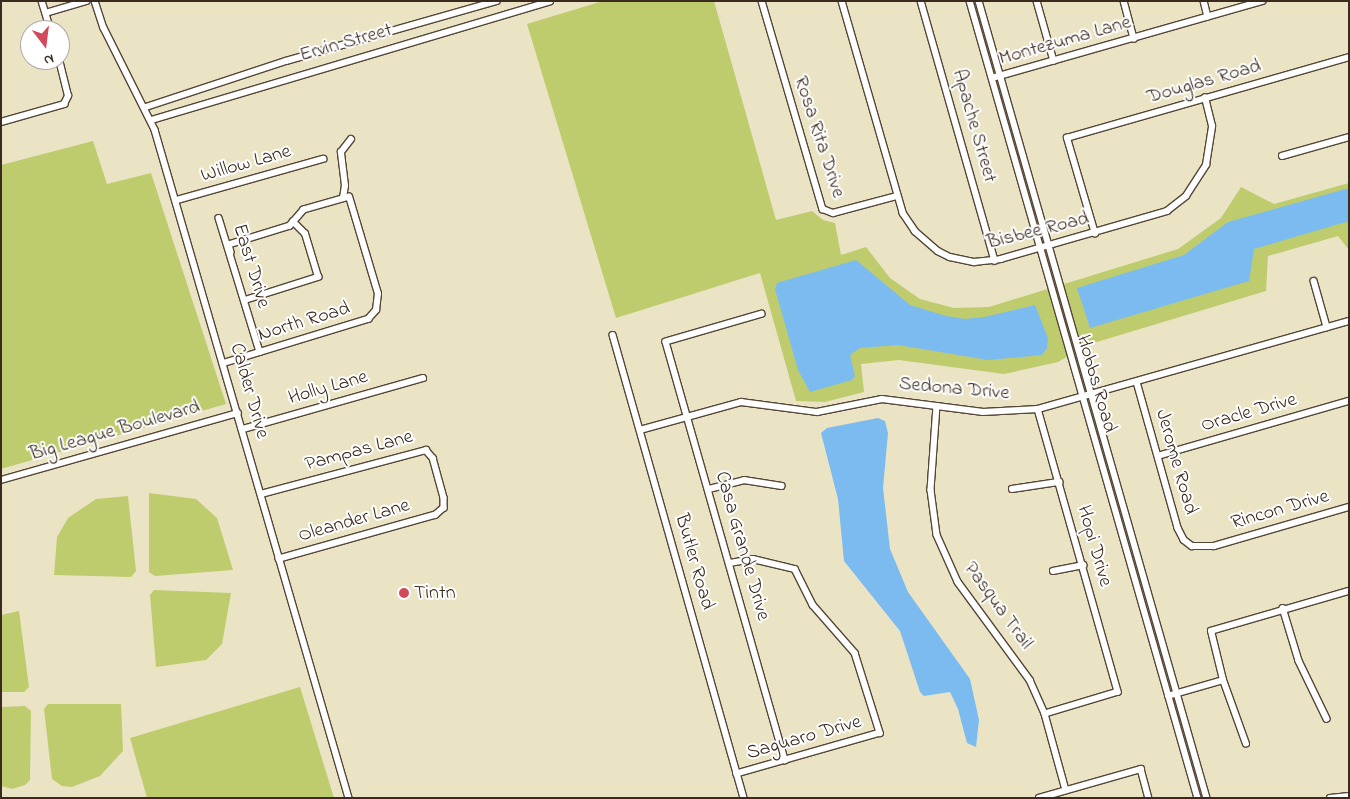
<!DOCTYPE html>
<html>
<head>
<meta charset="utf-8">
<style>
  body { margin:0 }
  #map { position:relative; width:1350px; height:799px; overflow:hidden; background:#eae4c5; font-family:"Indie Flower",sans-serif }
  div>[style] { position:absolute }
  .green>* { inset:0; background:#becc6e }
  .water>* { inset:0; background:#7bbbef }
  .roads { filter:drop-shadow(1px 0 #554637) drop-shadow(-1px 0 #554637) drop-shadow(0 1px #554637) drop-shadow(0 -1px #554637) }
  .minor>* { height:5.5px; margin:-2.75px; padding:0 2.75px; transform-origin:2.75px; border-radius:2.75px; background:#fff }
  .dots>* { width:14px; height:14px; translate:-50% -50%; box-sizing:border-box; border:2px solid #fff; border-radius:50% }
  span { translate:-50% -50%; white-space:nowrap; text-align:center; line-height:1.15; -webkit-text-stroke:4px #fff; paint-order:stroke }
  .street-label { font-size:20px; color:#3b2a1e }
  .poi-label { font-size:20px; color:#3b2a1e }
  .left { translate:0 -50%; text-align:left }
  .frame { position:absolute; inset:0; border:2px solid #3b2a1e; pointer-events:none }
  .north { position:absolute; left:20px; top:20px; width:50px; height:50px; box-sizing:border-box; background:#fff; border:1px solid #b1aaa5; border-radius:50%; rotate:165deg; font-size:14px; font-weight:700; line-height:20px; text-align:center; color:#3b2a1e }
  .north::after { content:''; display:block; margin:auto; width:18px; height:22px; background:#d1495b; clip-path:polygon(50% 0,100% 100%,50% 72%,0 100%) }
</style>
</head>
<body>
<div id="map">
  <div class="green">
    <i style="clip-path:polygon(603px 1px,714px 1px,776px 220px,812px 211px,823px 220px,835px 223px,841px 255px,866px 247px,890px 278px,920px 299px,954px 308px,989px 307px,1178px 249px,1221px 218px,1241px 187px,1274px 204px,1349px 183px,1349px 250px,1338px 236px,1268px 256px,1266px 291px,1087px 345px,1058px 362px,1004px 374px,899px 360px,861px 364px,864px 392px,825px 402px,796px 401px,760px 273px,616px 318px,527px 24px)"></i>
    <i style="clip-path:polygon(93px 141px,107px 184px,151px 173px,226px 404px,1px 469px,1px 165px)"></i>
    <i style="clip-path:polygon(149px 493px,196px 499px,217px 518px,233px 570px,155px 576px,149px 572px)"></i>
    <i style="clip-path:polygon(128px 496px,136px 571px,131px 577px,54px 575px,57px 537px,68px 518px,96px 499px)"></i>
    <i style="clip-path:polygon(154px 590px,231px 593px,222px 644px,206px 660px,156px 667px,150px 595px)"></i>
    <i style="clip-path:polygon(19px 611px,29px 687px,24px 692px,1px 692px,1px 615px)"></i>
    <i style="clip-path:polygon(300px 687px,334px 798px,147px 798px,130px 738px)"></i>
    <i style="clip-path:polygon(48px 704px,121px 704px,123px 751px,100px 776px,72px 787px,62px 786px,52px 779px,44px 709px)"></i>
    <i style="clip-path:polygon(25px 706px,31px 711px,30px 780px,25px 785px,12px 789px,1px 786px,1px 707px)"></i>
  </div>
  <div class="water">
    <i style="clip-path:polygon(1349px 188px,1349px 224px,1346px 222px,1254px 249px,1249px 281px,1090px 328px,1077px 288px,1184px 255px,1228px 222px)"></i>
    <i style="clip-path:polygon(856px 260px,910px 305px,946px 316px,965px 319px,985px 317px,1035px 305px,1048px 338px,1047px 348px,1042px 355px,988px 360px,898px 345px,860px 348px,850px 355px,855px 376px,852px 380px,810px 392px,798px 370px,775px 289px,777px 283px)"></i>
    <i style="clip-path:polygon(878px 418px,885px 421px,888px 433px,883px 488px,890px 549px,908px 592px,970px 679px,979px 720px,976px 747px,967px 743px,958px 709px,950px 692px,924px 696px,920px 692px,900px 631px,844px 561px,838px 499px,821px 433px,827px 428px)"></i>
  </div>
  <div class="roads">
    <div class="minor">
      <i style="left:42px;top:1px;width:30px;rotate:73deg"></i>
      <i style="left:95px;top:1px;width:28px;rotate:72deg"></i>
      <i style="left:104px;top:28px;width:114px;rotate:63.4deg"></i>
      <i style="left:155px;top:130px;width:696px;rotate:73.81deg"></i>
      <i style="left:762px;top:1px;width:217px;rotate:73.7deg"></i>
      <i style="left:823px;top:209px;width:11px;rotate:22deg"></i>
      <i style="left:833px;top:213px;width:66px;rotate:-14.9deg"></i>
      <i style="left:842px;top:1px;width:221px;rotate:73.9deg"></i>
      <i style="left:903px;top:213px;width:22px;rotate:56deg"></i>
      <i style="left:915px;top:231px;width:30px;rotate:41deg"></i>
      <i style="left:938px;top:251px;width:13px;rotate:27deg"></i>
      <i style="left:950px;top:257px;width:25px;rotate:12deg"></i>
      <i style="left:974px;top:262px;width:27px;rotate:-6deg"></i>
      <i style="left:1001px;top:259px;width:173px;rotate:-16.1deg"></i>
      <i style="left:1167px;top:211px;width:24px;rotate:-38deg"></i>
      <i style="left:1186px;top:196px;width:37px;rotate:-57deg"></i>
      <i style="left:1206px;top:165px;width:39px;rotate:-81deg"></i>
      <i style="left:1212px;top:126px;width:29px;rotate:-104deg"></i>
      <i style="left:921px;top:1px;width:270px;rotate:74.1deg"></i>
      <i style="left:970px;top:1px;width:829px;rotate:74.04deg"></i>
      <i style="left:979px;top:1px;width:829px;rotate:74.04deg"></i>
      <i style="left:1037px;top:1px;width:62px;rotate:74.2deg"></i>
      <i style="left:1124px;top:1px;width:39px;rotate:75deg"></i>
      <i style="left:1204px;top:1px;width:16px;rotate:76deg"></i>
      <i style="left:46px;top:13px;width:42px;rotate:-16.7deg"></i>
      <i style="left:992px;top:78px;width:281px;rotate:-15.9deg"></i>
      <i style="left:146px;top:107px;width:147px;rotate:-18.2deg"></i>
      <i style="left:286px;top:61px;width:219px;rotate:-15.9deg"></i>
      <i style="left:152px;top:120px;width:415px;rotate:-16.6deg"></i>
      <i style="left:1px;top:122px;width:66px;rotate:-15.9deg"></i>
      <i style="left:64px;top:104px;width:9px;rotate:-63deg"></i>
      <i style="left:68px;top:96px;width:37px;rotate:-104deg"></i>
      <i style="left:1282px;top:156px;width:70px;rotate:-15.8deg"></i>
      <i style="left:343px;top:198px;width:12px;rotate:-81deg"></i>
      <i style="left:345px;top:186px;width:34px;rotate:-97deg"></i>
      <i style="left:341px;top:152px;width:16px;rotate:-52deg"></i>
      <i style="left:177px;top:200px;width:152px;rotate:-15.7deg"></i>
      <i style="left:219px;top:218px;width:140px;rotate:73deg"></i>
      <i style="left:1095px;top:234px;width:100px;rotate:-106.3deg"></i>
      <i style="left:1067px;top:138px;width:293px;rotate:-16deg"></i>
      <i style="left:1314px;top:281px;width:48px;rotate:74.2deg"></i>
      <i style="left:245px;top:300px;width:77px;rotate:-17.5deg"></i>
      <i style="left:318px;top:277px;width:45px;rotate:-106.8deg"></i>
      <i style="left:305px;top:234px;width:17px;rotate:-135deg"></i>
      <i style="left:762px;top:314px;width:100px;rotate:163.7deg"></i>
      <i style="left:666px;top:342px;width:435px;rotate:74.1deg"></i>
      <i style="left:613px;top:335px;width:481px;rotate:74.2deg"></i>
      <i style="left:224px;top:363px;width:151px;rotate:-17deg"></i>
      <i style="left:368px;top:319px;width:12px;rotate:-48deg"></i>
      <i style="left:376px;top:310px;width:16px;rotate:-83deg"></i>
      <i style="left:378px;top:294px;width:101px;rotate:-106.6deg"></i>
      <i style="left:349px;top:197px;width:47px;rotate:163.9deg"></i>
      <i style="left:304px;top:210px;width:21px;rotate:131deg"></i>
      <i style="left:290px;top:226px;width:64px;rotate:162.7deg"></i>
      <i style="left:229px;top:245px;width:7px;rotate:74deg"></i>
      <i style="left:1137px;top:382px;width:152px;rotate:74.3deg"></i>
      <i style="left:1178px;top:528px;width:13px;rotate:63deg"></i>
      <i style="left:1184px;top:540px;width:10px;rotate:37deg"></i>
      <i style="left:1192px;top:546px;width:22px"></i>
      <i style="left:1214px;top:546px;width:141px;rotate:-16.1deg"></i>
      <i style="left:937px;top:406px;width:84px;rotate:94.1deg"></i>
      <i style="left:931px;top:490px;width:45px;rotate:82.4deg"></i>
      <i style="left:937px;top:535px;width:51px;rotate:65.9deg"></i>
      <i style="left:958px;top:582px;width:122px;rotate:53.7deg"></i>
      <i style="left:1030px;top:680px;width:37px;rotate:66deg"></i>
      <i style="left:1045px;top:714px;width:79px;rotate:74.6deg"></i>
      <i style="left:1038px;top:409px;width:294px;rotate:74.2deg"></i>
      <i style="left:1118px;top:692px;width:76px;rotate:163.2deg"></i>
      <i style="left:243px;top:429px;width:187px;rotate:-15.8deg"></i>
      <i style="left:640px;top:430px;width:105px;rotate:-15.5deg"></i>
      <i style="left:741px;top:402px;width:77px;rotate:7.5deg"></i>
      <i style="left:817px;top:412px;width:66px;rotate:-11.3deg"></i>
      <i style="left:882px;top:399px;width:102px;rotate:7.3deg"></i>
      <i style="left:983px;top:412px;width:55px;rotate:-3.1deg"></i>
      <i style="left:1038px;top:409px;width:323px;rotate:-15.8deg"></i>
      <i style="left:1158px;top:456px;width:199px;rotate:-16.1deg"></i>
      <i style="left:1px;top:480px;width:246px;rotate:-15.8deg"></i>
      <i style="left:709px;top:489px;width:36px;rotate:-14deg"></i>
      <i style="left:744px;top:480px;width:38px;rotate:9deg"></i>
      <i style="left:1012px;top:489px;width:48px;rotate:-8.5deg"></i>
      <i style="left:261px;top:494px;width:171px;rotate:-14.9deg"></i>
      <i style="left:426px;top:450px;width:11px;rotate:49deg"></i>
      <i style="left:433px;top:458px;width:41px;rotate:74.6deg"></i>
      <i style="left:444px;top:498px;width:10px;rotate:90deg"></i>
      <i style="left:444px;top:508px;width:11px;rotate:139deg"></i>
      <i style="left:436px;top:515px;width:163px;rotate:164.3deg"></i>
      <i style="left:730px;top:563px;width:23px;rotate:-10deg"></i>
      <i style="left:753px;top:559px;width:43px;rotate:13.4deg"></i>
      <i style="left:795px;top:569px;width:40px;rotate:63.4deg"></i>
      <i style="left:813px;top:605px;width:64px;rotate:48.8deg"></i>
      <i style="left:855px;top:653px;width:84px;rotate:72.6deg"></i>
      <i style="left:880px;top:733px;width:149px;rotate:164deg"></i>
      <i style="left:1053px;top:571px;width:31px;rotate:-11deg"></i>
      <i style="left:1283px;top:608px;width:55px;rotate:73.2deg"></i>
      <i style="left:1299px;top:661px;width:64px;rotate:64.2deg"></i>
      <i style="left:1168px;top:696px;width:57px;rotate:-16.2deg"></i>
      <i style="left:1246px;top:744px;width:68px;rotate:-109.8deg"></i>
      <i style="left:1223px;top:680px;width:50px;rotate:-103.8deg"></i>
      <i style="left:1211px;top:631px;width:144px;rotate:-16.2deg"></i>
      <i style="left:1039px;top:798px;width:106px;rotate:-15.9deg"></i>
      <i style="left:1141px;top:769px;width:30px;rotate:75deg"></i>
      <i style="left:1330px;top:798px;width:19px;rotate:-6deg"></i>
    </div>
  </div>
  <div class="dots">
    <i style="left:404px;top:593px;background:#d1495b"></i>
  </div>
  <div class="street-label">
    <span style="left:1065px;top:41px;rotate:-16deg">Montezuma Lane</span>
    <span style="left:346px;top:43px;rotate:-16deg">Ervin Street</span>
    <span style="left:1204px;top:82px;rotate:-16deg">Douglas Road</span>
    <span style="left:974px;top:126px;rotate:74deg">Apache Street</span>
    <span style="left:819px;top:137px;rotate:72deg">Rosa Rita Drive</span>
    <span style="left:246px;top:164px;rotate:-16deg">Willow Lane</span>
    <span style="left:1038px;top:231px;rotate:-14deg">Bisbee Road</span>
    <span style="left:251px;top:266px;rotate:73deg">East Drive</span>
    <span style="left:304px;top:322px;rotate:-17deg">North Road</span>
    <span style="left:1096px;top:384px;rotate:74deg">Hobbs Road</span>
    <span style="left:328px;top:388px;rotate:-16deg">Holly Lane</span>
    <span style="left:954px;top:389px;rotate:5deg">Sedona Drive</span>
    <span style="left:249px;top:391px;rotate:74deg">Calder Drive</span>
    <span style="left:1249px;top:413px;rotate:-16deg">Oracle Drive</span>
    <span style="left:115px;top:431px;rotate:-16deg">Big League Boulevard</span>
    <span style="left:359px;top:451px;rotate:-15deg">Pampas Lane</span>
    <span style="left:1176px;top:462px;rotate:74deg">Jerome Road</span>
    <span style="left:1280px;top:510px;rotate:-16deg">Rincon Drive</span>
    <span style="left:354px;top:521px;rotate:-16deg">Oleander Lane</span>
    <span style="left:742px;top:546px;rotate:74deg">Casa Grande Drive</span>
    <span style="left:1094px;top:546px;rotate:74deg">Hopi Drive</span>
    <span style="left:694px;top:562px;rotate:74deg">Butler Road</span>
    <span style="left:998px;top:606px;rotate:54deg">Pasqua Trail</span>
    <span style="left:804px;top:738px;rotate:-16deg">Saguaro Drive</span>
  </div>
  <div class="poi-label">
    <span class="left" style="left:414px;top:593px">Tintn</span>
  </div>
  <div class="frame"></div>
  <div class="north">N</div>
</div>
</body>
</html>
